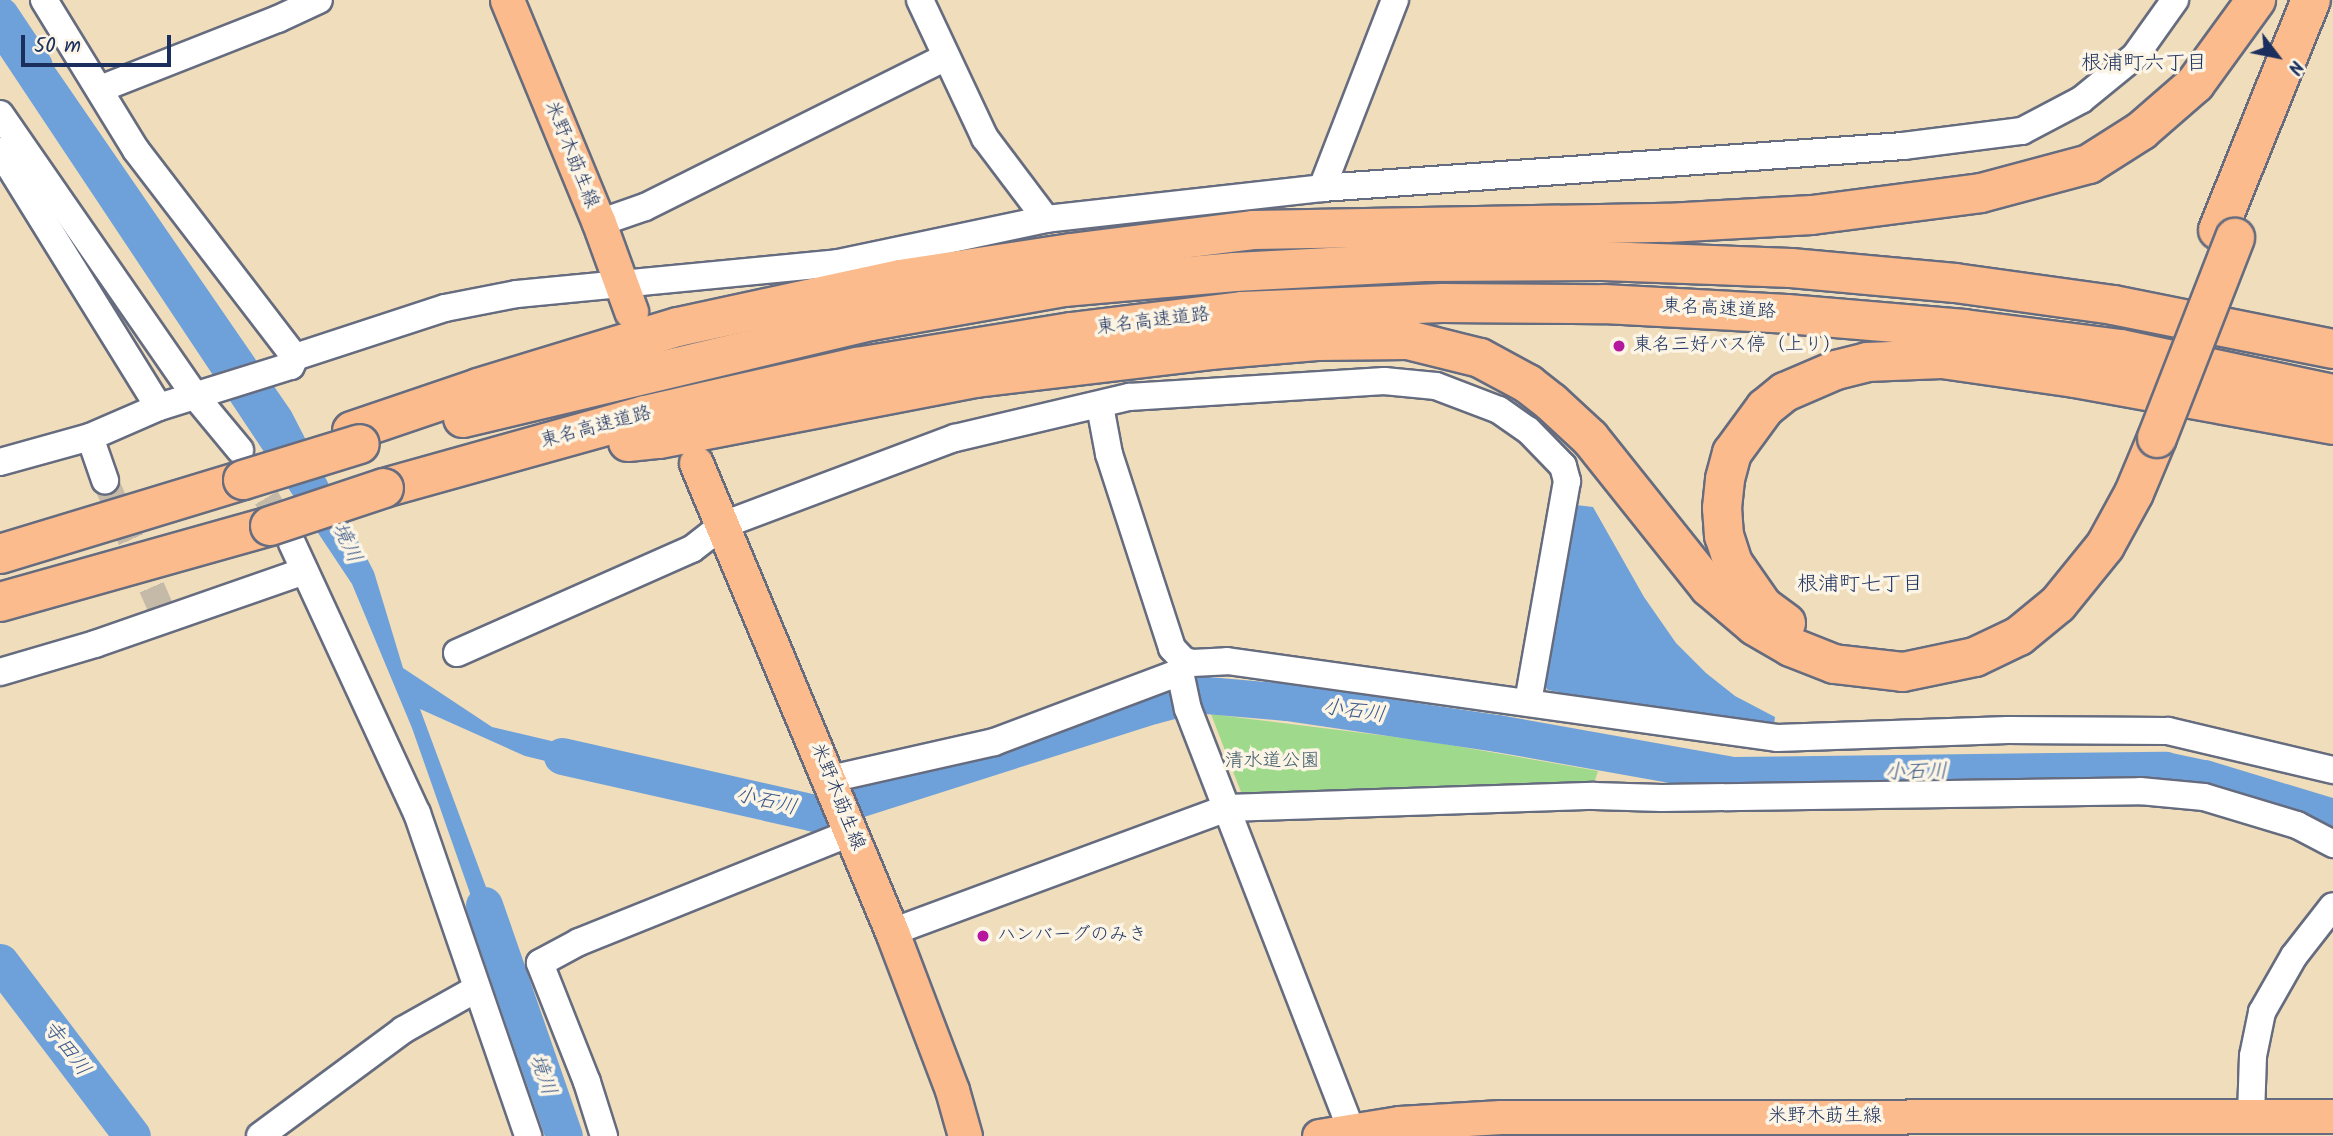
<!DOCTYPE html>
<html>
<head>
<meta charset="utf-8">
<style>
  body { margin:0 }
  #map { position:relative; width:2333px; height:1136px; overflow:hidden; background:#f0ddbb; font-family:Kalam,"Klee One",sans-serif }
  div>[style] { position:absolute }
  .green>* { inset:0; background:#9fd98c }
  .water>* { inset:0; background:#6ea1da }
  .river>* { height:37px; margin:-18.5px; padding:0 18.5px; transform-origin:18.5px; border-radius:18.5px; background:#6ea1da }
  .minor-tunnel>* { height:26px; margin-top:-13px; transform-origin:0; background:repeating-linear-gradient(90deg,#c5baa8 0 26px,transparent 0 39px) }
  .roads { filter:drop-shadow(2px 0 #666c7f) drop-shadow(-2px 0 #666c7f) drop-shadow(0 2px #666c7f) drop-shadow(0 -2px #666c7f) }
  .minor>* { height:26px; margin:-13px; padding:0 13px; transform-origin:13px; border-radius:13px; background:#fff }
  .major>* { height:33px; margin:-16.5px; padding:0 16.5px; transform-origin:16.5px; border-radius:16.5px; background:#fbbb8c }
  .highway>* { height:38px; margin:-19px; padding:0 19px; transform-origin:19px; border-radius:19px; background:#fbbb8c }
  .bridges { filter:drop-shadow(2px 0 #666c7f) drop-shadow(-2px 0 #666c7f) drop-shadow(0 2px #666c7f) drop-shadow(0 -2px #666c7f) }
  .highway-bridge>* { height:38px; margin:-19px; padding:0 19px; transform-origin:19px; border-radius:19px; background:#fbbb8c }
  .dots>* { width:19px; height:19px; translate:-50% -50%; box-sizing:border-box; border:4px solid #fcf5e5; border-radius:50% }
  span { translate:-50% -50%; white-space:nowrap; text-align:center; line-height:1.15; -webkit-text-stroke:7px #fcf5e5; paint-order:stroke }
  .street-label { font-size:19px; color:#1b2f5e }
  .poi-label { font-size:19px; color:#1b2f5e }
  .left { translate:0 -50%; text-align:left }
  .park-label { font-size:19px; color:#3c5a6a }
  .neighbourhood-label { font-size:21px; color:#1b2f5e }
  .water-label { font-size:21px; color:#385789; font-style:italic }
  .north { position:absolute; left:2242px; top:21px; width:70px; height:70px; -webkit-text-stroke:5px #fcf5e5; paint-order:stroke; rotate:122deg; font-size:19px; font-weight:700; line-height:28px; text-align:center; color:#1b2f5e }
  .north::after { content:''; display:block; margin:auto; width:24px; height:32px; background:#1b2f5e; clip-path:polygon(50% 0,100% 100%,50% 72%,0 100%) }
  .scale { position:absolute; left:21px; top:35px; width:150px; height:32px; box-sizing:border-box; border:4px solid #1b2f5e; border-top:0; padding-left:9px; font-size:21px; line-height:24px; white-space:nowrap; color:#1b2f5e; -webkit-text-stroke:5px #fcf5e5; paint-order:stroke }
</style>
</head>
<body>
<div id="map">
  <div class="green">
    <i style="clip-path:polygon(1211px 714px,1427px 741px,1598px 771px,1592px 789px,1252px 802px,1241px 792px)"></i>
  </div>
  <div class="water">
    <i style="clip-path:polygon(18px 14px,291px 411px,374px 572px,403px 668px,492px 727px,611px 755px,608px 776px,525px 756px,420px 709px,509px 949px,492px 956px,412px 728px,352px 584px,0 55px,0 32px)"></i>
    <i style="clip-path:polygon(1576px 505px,1593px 507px,1644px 597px,1676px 643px,1706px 673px,1735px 696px,1775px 717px,1774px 725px,1672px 715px,1548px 690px,1543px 685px)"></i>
  </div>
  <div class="river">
    <i style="left:0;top:15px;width:61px;rotate:56.3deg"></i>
    <i style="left:562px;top:756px;width:258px;rotate:12.7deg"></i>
    <i style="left:814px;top:813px;width:356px;rotate:-17.7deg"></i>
    <i style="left:1153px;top:705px;width:43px;rotate:-14.7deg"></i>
    <i style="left:1195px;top:694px;width:92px;rotate:5deg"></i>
    <i style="left:1287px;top:702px;width:212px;rotate:8.4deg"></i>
    <i style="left:1497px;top:733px;width:239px;rotate:10.1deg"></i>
    <i style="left:1732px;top:775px;width:433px;rotate:-0.7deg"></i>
    <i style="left:2165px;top:770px;width:40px;rotate:12deg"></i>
    <i style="left:2204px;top:778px;width:135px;rotate:16.8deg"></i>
    <i style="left:484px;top:905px;width:244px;rotate:70.9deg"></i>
    <i style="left:0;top:962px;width:218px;rotate:52.8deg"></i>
  </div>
  <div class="minor-tunnel">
    <i style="left:247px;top:464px;width:84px;rotate:60.1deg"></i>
    <i style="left:105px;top:480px;width:150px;rotate:66.5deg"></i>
  </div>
  <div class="roads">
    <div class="minor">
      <i style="left:44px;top:0;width:176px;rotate:58.5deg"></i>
      <i style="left:136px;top:150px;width:261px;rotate:52.5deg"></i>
      <i style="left:920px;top:0;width:153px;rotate:64.8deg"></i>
      <i style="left:985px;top:138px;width:101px;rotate:53deg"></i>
      <i style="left:100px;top:89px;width:191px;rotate:-21.5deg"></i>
      <i style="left:278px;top:19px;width:45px;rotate:-24.9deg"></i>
      <i style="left:0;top:114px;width:344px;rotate:55.3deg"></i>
      <i style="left:196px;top:397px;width:69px;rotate:50.3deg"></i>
      <i style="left:0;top:151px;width:301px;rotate:58.2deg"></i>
      <i style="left:1322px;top:188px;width:202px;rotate:-68.8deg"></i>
      <i style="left:599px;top:223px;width:49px;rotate:-19.2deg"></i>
      <i style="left:645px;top:207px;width:336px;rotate:-26.5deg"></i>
      <i style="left:1100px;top:406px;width:49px;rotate:79.4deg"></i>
      <i style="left:1109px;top:454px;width:204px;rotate:72deg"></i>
      <i style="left:1172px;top:648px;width:16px;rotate:47deg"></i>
      <i style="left:1183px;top:660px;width:9px;rotate:18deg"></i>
      <i style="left:1192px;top:663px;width:35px;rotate:-3deg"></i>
      <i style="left:1227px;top:661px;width:555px;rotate:7.97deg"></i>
      <i style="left:1777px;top:738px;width:231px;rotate:-2deg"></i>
      <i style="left:2008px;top:730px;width:160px;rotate:0.4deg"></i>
      <i style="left:2168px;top:731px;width:170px;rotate:13.3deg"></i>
      <i style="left:90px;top:437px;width:46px;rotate:70.8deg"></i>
      <i style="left:0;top:462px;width:93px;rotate:-15.5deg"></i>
      <i style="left:90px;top:437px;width:75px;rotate:-23.5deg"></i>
      <i style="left:159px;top:407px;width:138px;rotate:-17.3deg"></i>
      <i style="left:291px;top:366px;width:10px;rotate:-66deg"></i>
      <i style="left:295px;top:357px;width:158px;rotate:-18.1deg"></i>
      <i style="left:445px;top:308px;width:73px;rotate:-11deg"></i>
      <i style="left:517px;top:294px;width:322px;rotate:-5.5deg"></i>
      <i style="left:838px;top:263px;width:213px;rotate:-11.9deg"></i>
      <i style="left:1046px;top:219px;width:278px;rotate:-6.4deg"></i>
      <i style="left:1322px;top:188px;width:583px;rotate:-4.13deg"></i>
      <i style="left:1903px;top:146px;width:120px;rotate:-7.2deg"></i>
      <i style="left:2022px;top:131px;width:67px;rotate:-27.7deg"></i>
      <i style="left:2081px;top:100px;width:70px;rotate:-39.2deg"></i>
      <i style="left:2135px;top:56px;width:69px;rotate:-54.5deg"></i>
      <i style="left:292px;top:543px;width:298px;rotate:65.2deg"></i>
      <i style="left:417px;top:813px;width:342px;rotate:71deg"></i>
      <i style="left:457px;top:653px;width:257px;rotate:-23.9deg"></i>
      <i style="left:692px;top:549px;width:39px;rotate:-38deg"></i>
      <i style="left:723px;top:525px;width:248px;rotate:-20.6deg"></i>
      <i style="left:955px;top:438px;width:179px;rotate:-13.3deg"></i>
      <i style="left:1129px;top:397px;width:256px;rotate:-3.6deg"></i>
      <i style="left:1384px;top:381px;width:52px;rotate:5.5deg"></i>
      <i style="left:1436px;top:386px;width:67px;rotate:20.9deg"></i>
      <i style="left:1499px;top:410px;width:35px;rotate:35deg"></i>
      <i style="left:1528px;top:430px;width:50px;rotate:45.8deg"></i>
      <i style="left:1563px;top:466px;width:16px;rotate:75deg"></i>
      <i style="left:1567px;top:481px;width:225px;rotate:100deg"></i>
      <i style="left:1183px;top:660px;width:12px;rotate:104deg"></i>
      <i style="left:1180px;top:672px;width:38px;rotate:78deg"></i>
      <i style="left:1188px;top:709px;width:453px;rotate:68.8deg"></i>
      <i style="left:0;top:672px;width:99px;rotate:-16.4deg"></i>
      <i style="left:95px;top:644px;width:222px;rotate:-19.2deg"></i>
      <i style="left:830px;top:779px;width:168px;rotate:-12.7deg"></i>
      <i style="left:994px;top:742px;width:199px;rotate:-20.6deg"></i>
      <i style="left:892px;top:932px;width:357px;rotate:-20.3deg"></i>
      <i style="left:1227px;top:808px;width:367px;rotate:-1.9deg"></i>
      <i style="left:1594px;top:796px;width:68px;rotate:1.7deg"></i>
      <i style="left:1662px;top:798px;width:478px;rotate:-0.8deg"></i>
      <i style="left:2140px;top:791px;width:64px;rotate:5.4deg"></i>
      <i style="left:2204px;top:797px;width:97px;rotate:16.8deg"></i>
      <i style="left:2297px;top:825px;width:41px;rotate:27.8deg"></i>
      <i style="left:2251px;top:1116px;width:60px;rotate:-88.1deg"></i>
      <i style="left:2253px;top:1056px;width:45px;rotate:-78.4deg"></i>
      <i style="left:2262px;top:1012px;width:64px;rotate:-60.3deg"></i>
      <i style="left:2294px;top:956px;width:63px;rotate:-52deg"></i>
      <i style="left:260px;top:1136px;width:178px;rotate:-36.5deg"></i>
      <i style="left:403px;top:1030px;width:84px;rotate:-29.3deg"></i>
      <i style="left:604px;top:1136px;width:57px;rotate:-107.5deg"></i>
      <i style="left:587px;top:1082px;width:128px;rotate:-111.6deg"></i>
      <i style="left:540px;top:963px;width:44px;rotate:-28.3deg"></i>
      <i style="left:579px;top:942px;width:292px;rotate:-21.9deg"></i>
    </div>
    <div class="major">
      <i style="left:507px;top:0;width:241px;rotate:67.6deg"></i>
      <i style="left:599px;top:223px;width:94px;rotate:70deg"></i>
      <i style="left:696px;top:463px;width:508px;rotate:67.32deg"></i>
      <i style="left:892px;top:932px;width:169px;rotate:69.2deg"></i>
      <i style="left:952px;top:1090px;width:48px;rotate:74.2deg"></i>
      <i style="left:1319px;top:1136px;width:81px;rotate:-9.2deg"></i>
      <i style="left:1399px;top:1123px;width:102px;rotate:-3.4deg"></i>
      <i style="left:1501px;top:1117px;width:832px;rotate:-0.07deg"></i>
    </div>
    <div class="highway">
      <i style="left:2218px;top:230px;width:248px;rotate:-68deg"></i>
      <i style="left:463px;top:418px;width:419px;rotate:-13.4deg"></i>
      <i style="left:871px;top:321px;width:196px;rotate:-10deg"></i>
      <i style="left:1064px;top:287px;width:172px;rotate:-5deg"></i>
      <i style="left:1235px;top:272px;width:190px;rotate:-3deg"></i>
      <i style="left:1425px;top:262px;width:177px;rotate:-0.3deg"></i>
      <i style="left:1602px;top:261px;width:189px;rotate:2.1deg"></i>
      <i style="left:1791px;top:268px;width:165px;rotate:5.2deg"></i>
      <i style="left:1955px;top:283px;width:160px;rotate:7.9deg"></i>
      <i style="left:2113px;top:305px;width:224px;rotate:11.3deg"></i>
      <i style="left:352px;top:431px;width:133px;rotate:-18.8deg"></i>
      <i style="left:478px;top:388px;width:209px;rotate:-17deg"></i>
      <i style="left:678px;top:327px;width:227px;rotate:-12.2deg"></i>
      <i style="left:900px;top:279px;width:173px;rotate:-8.6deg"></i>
      <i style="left:1071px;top:253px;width:183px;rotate:-7.2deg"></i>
      <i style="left:1253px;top:230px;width:414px;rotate:-1deg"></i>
      <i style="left:1667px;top:223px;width:145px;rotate:-3.2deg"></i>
      <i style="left:1812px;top:215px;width:170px;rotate:-7.4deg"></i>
      <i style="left:1981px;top:193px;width:112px;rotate:-15deg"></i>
      <i style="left:2089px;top:164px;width:62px;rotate:-32.4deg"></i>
      <i style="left:2141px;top:131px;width:72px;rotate:-41deg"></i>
      <i style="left:2195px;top:84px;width:104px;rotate:-54deg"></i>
      <i style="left:628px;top:442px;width:31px;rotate:-6deg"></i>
      <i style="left:659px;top:439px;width:323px;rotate:-10.9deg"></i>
      <i style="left:976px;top:378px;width:236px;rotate:-6.8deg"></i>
      <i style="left:1210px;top:350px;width:107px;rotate:-4.8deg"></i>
      <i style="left:1317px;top:341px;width:91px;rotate:-0.6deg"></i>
      <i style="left:1408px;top:340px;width:74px;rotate:14deg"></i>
      <i style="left:1480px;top:358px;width:55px;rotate:28.4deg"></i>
      <i style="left:1528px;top:384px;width:29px;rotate:38deg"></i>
      <i style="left:1551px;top:402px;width:53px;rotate:42.7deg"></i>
      <i style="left:1590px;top:438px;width:191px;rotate:51.4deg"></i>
      <i style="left:1709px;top:587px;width:60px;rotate:40.3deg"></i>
      <i style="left:1755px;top:626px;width:42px;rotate:30.3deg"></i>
      <i style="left:1791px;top:647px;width:46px;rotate:21.6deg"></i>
      <i style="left:1834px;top:664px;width:69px;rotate:6.6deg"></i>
      <i style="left:1903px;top:672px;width:74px;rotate:-11.8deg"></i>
      <i style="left:1975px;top:657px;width:49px;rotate:-25.5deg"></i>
      <i style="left:2019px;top:636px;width:50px;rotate:-39.4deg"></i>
      <i style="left:2058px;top:604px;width:75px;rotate:-51deg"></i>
      <i style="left:2105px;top:546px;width:60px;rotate:-61.3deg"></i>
      <i style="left:2134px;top:493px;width:60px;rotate:-67.3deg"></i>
      <i style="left:384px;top:488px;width:271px;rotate:-15.6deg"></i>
      <i style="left:645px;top:415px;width:217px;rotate:-12.8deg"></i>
      <i style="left:857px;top:367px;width:217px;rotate:-9.3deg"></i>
      <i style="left:1071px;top:332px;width:172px;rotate:-7deg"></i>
      <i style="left:1242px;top:311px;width:200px;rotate:-2.3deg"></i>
      <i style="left:1442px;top:303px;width:162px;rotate:0.4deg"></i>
      <i style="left:1604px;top:304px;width:183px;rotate:3.1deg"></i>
      <i style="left:1787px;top:314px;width:178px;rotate:4.8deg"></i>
      <i style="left:1964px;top:329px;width:158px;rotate:7.3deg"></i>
      <i style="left:2121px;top:349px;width:217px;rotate:12deg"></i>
      <i style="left:0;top:554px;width:254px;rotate:-16.9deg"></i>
      <i style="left:0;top:602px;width:280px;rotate:-15.7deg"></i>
      <i style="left:1786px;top:623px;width:29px;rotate:-144deg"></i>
      <i style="left:1763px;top:606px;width:52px;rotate:-124.9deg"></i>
      <i style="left:1733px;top:563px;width:28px;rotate:-108deg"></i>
      <i style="left:1724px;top:536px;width:28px;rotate:-94deg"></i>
      <i style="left:1722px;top:508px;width:29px;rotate:-84deg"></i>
      <i style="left:1725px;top:479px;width:27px;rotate:-75deg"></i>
      <i style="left:1732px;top:453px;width:56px;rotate:-53.7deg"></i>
      <i style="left:1765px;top:408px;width:26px;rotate:-39deg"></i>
      <i style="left:1785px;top:392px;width:56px;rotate:-23.3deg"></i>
      <i style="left:1836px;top:370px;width:32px;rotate:-14deg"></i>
      <i style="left:1867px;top:362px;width:75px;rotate:-2.3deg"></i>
      <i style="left:1942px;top:359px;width:134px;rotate:8.1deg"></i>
      <i style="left:2075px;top:378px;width:262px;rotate:10.3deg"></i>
    </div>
  </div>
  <div class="bridges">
    <div class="highway-bridge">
      <i style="left:2157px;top:438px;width:215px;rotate:-68.7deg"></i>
      <i style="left:243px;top:480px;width:122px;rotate:-17.1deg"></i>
      <i style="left:270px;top:526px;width:120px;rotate:-18.4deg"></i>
    </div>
  </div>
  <div class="dots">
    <i style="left:1619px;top:346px;background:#b5179e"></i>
    <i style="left:983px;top:936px;background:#b5179e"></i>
  </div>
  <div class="street-label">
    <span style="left:571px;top:155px;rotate:68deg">米野木莇生線</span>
    <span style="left:1719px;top:310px;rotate:3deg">東名高速道路</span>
    <span style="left:1153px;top:322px;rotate:-7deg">東名高速道路</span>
    <span style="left:596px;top:428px;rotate:-15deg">東名高速道路</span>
    <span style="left:837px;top:797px;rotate:68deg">米野木莇生線</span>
    <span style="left:1825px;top:1117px">米野木莇生線</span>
  </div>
  <div class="poi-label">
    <span class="left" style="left:1633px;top:346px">東名三好バス停（上り）</span>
    <span class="left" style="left:997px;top:936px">ハンバーグのみき</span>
  </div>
  <div class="park-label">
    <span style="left:1272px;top:762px">清水道公園</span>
  </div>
  <div class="neighbourhood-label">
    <span style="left:2144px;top:64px">根浦町六丁目</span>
    <span style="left:1860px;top:585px">根浦町七丁目</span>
  </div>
  <div class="water-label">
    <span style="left:346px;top:543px;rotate:65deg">境川</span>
    <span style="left:1354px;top:712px;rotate:8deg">小石川</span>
    <span style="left:1916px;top:773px;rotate:-1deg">小石川</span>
    <span style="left:766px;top:802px;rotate:13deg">小石川</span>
    <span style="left:66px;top:1049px;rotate:53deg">寺田川</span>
    <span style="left:542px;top:1075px;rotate:71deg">境川</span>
  </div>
  <div class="north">N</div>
  <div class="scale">50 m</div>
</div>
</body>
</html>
